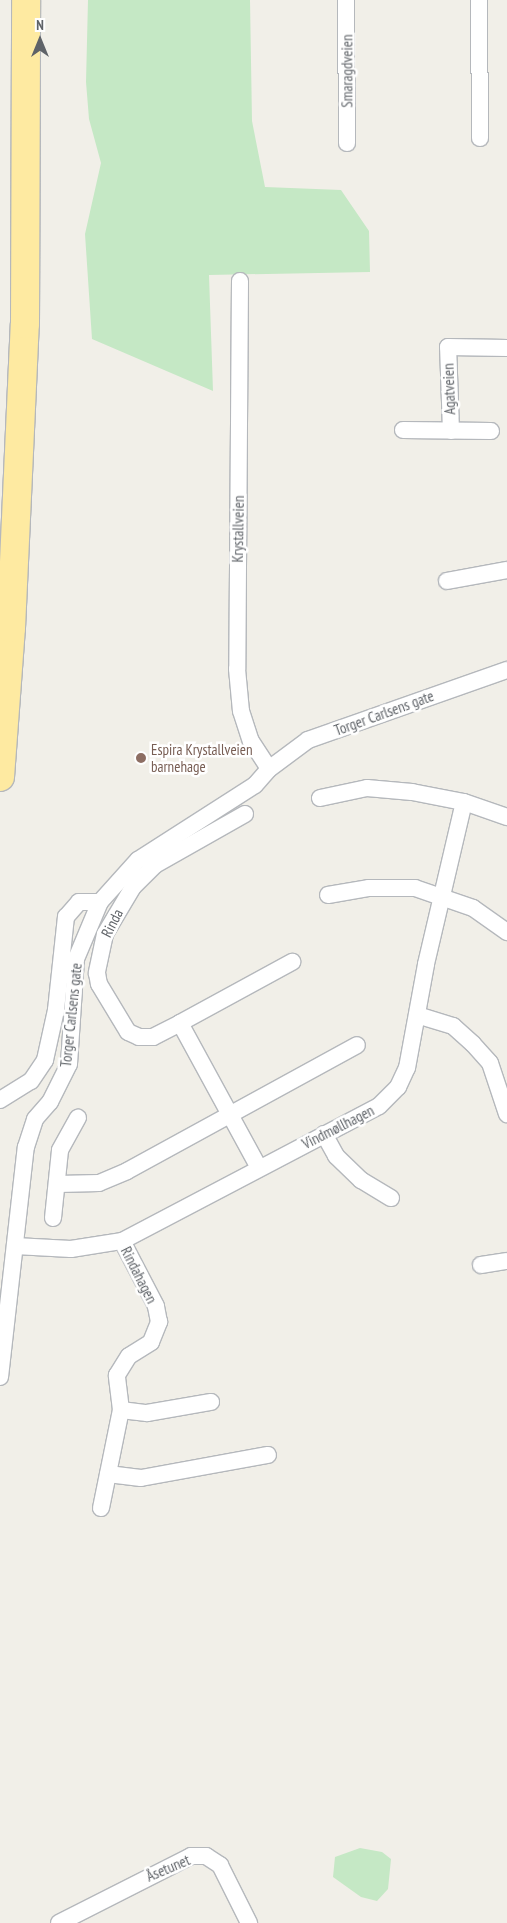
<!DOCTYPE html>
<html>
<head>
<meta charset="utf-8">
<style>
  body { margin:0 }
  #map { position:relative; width:507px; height:1923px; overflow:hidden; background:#f1efe8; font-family:"PT Sans Narrow",sans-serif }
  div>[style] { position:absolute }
  .green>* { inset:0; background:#c5e8c5 }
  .roads { filter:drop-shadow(1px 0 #b5b8bc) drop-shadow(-1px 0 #b5b8bc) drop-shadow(0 1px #b5b8bc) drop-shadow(0 -1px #b5b8bc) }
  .minor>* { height:16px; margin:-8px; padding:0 8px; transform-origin:8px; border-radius:8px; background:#fff }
  .trunk>* { height:28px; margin:-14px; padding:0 14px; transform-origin:14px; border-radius:14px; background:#feeaa1 }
  .dots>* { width:14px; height:14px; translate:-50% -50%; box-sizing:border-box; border:2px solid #fff; border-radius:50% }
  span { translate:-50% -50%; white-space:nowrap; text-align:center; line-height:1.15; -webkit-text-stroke:5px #fff; paint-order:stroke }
  .street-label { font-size:15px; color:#5f6368 }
  .education-label { font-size:15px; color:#785e54 }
  .left { translate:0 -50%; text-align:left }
  .north { position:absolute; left:15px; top:15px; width:50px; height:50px; -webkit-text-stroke:4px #fff; paint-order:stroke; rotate:0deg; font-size:14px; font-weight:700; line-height:20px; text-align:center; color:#5f6368 }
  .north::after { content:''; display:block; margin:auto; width:18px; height:22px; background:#5f6368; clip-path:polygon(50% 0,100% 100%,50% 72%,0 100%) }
</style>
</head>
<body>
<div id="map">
  <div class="green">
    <i style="clip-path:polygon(88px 0,250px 0,252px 121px,265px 187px,341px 190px,369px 231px,370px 272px,209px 275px,213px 391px,92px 339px,85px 234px,101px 163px,89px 119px,86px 82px)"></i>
    <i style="clip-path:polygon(360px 1848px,382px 1852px,391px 1859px,388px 1889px,377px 1901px,361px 1897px,333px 1877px,335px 1857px)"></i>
  </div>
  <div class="roads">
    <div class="minor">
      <i style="left:346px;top:0;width:143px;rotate:89.6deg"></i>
      <i style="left:479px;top:0;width:138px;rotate:89.6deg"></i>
      <i style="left:240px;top:281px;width:388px;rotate:90.4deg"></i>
      <i style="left:237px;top:669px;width:42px;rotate:84.6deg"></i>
      <i style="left:241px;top:711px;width:32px;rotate:72deg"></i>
      <i style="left:251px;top:741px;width:33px;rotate:57deg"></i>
      <i style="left:403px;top:430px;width:88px;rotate:0.7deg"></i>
      <i style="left:451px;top:431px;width:84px;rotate:-92deg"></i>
      <i style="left:448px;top:347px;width:59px;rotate:1deg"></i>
      <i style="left:447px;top:581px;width:61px;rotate:-10.4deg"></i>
      <i style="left:320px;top:798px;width:48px;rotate:-12deg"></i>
      <i style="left:367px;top:788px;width:45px;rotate:5.1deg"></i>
      <i style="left:412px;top:792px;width:53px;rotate:10.9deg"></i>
      <i style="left:464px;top:802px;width:46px;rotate:19.2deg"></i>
      <i style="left:245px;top:814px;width:103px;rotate:150.5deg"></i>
      <i style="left:155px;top:865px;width:31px;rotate:135deg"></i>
      <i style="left:133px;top:887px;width:55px;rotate:120.8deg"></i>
      <i style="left:105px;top:934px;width:40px;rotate:102deg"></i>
      <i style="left:97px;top:973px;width:11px;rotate:80deg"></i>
      <i style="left:99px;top:984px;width:56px;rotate:58.9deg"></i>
      <i style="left:128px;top:1032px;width:12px;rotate:24deg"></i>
      <i style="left:139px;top:1037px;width:14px"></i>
      <i style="left:153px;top:1037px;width:30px;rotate:-27deg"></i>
      <i style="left:180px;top:1023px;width:165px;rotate:61.4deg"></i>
      <i style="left:328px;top:895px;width:42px;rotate:-9.7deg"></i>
      <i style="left:369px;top:888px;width:46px"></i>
      <i style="left:415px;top:888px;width:61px;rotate:19deg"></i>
      <i style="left:473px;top:908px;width:42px;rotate:35.2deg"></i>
      <i style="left:417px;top:1015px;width:38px;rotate:17deg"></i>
      <i style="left:453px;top:1026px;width:27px;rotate:42deg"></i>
      <i style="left:473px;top:1044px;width:25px;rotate:48deg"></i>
      <i style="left:490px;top:1063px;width:54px;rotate:71.6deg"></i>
      <i style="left:180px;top:1023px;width:128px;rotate:-28.6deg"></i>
      <i style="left:0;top:1100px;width:36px;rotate:-32deg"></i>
      <i style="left:31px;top:1081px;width:25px;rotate:-56deg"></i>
      <i style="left:45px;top:1060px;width:51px;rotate:-77.6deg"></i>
      <i style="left:56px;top:1010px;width:94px;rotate:-83.9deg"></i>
      <i style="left:66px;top:917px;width:20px;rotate:-49deg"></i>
      <i style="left:79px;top:902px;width:21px"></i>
      <i style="left:324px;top:1134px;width:25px;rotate:61deg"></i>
      <i style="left:336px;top:1156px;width:35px;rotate:44deg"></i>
      <i style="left:361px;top:1180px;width:35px;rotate:31deg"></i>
      <i style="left:58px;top:1184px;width:41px;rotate:-1.4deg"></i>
      <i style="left:99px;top:1183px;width:30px;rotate:-23deg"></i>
      <i style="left:127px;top:1171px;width:262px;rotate:-28.7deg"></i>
      <i style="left:53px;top:1218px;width:68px;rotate:-84.1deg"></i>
      <i style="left:60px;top:1150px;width:37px;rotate:-61deg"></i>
      <i style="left:15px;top:1246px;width:56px;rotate:3.1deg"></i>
      <i style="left:71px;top:1249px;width:52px;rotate:-8.9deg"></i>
      <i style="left:122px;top:1241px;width:290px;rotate:-27.7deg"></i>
      <i style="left:379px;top:1106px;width:27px;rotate:-45deg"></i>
      <i style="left:398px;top:1087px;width:21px;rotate:-65deg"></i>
      <i style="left:407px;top:1068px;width:106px;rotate:-79.6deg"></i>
      <i style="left:426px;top:964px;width:166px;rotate:-76.8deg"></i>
      <i style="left:481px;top:1265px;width:26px;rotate:-9deg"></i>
      <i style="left:0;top:1377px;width:231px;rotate:-83.6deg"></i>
      <i style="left:26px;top:1147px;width:29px;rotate:-72deg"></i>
      <i style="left:35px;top:1119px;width:23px;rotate:-49deg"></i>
      <i style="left:50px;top:1102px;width:42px;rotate:-63.4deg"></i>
      <i style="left:69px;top:1064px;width:105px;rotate:-86.2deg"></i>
      <i style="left:76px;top:959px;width:62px;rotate:-67.2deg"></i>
      <i style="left:100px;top:902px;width:57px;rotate:-47.9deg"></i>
      <i style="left:138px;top:860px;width:139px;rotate:-32.7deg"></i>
      <i style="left:255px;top:785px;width:21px;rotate:-49deg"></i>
      <i style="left:269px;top:769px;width:49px;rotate:-36.6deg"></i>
      <i style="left:308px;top:740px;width:211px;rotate:-19.4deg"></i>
      <i style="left:121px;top:1410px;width:26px;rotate:7deg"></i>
      <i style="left:147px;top:1413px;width:65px;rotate:-9.8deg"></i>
      <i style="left:108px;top:1474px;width:33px;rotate:7deg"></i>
      <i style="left:141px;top:1478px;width:129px;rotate:-10.3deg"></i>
      <i style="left:101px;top:1508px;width:100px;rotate:-78.5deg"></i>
      <i style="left:121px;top:1410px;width:35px;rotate:-97deg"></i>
      <i style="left:117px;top:1375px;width:22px;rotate:-58deg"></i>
      <i style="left:129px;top:1356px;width:26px;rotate:-32deg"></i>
      <i style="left:151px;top:1342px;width:22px;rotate:-68deg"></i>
      <i style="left:159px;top:1322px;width:16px;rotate:-101deg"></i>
      <i style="left:156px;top:1306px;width:73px;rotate:-117.6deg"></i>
      <i style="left:59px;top:1923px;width:148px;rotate:-26.9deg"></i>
      <i style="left:191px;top:1856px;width:15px"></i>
      <i style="left:206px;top:1856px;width:17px;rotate:33deg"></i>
      <i style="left:220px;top:1865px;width:65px;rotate:63.4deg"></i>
    </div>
    <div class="trunk">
      <i style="left:0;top:777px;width:149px;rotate:-85.8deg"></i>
      <i style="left:11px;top:628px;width:304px;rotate:-87.4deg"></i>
      <i style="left:25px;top:324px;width:324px;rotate:-89.8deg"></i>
    </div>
  </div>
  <div class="dots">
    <i style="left:141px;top:758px;background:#8d6e63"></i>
  </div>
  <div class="street-label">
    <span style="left:347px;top:71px;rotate:-90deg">Smaragdveien</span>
    <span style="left:449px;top:389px;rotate:-92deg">Agatveien</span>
    <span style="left:238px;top:529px;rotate:-89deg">Krystallveien</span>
    <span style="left:384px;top:713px;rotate:-20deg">Torger Carlsens gate</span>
    <span style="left:112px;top:923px;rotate:-63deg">Rinda</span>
    <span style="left:71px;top:1015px;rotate:-84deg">Torger Carlsens gate</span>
    <span style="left:338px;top:1127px;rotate:-27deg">Vindmøllhagen</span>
    <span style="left:139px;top:1275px;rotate:63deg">Rindahagen</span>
    <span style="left:168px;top:1868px;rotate:-23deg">Åsetunet</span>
  </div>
  <div class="education-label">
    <span class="left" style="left:151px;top:758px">Espira Krystallveien<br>barnehage</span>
  </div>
  <div class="north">N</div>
</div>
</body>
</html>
